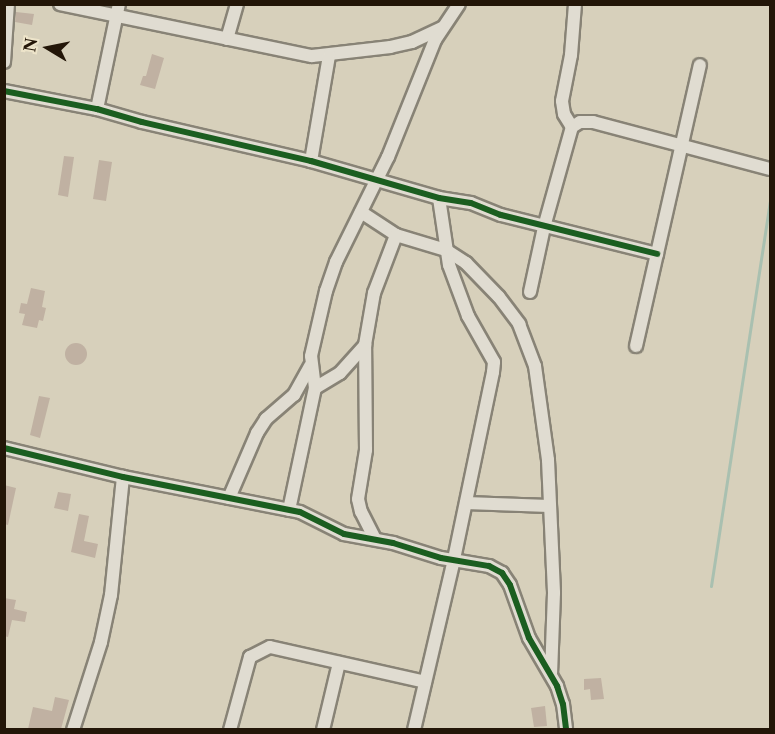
<!DOCTYPE html>
<html>
<head>
<meta charset="utf-8">
<style>
  body { margin:0 }
  #map { position:relative; width:775px; height:734px; overflow:hidden; background:#d7d0bb; font-family:"Libre Caslon Text",serif }
  div>[style] { position:absolute }
  .stream>* { height:3px; margin:-1.5px; padding:0 1.5px; transform-origin:1.5px; border-radius:1.5px; background:#a9c0b0 }
  .building>* { inset:0; background:#c0b1a2 }
  .round { border-radius:50% }
  .roads { filter:drop-shadow(2px 0 #888376) drop-shadow(-2px 0 #888376) drop-shadow(0 2px #888376) drop-shadow(0 -2px #888376) }
  .street>* { height:12px; margin:-6px; padding:0 6px; transform-origin:6px; border-radius:6px; background:#e0dcd1 }
  .cycleway>* { height:6px; margin:-3px; padding:0 3px; transform-origin:3px; border-radius:3px; background:#1b5e20 }
  span { translate:-50% -50%; white-space:nowrap; text-align:center; line-height:1.15; -webkit-text-stroke:4.5px #ede4ca; paint-order:stroke }
  .frame { position:absolute; inset:0; border:6px solid #231608; pointer-events:none }
  .north { position:absolute; left:18px; top:18px; width:60px; height:60px; -webkit-text-stroke:4px #ede4ca; paint-order:stroke; rotate:280deg; font-size:16px; font-weight:700; line-height:24px; text-align:center; color:#231608 }
  .north::after { content:''; display:block; margin:auto; width:21px; height:27px; background:#231608; clip-path:polygon(50% 0,100% 100%,50% 72%,0 100%) }
</style>
</head>
<body>
<div id="map">
  <div class="stream">
    <i style="left:711px;top:586px;width:389px;rotate:-81.3deg"></i>
  </div>
  <div class="building">
    <i style="clip-path:polygon(16px 12px,34px 14px,32px 25px,15px 22px)"></i>
    <i style="clip-path:polygon(152px 54px,164px 58px,155px 89px,140px 85px,143px 76px,146px 76px)"></i>
    <i style="clip-path:polygon(64px 156px,74px 157px,68px 197px,58px 195px)"></i>
    <i style="clip-path:polygon(99px 160px,112px 162px,106px 201px,93px 199px)"></i>
    <i style="clip-path:polygon(31px 288px,45px 291px,42px 307px,46px 308px,43px 321px,39px 320px,37px 328px,22px 325px,25px 314px,19px 313px,21px 303px,27px 304px)"></i>
    <i class="round" style="left:65px;top:343px;width:22px;height:22px"></i>
    <i style="clip-path:polygon(39px 396px,50px 398px,40px 438px,30px 435px)"></i>
    <i style="clip-path:polygon(4px 485px,16px 488px,8px 525px,4px 524px)"></i>
    <i style="clip-path:polygon(58px 492px,71px 494px,68px 511px,54px 508px)"></i>
    <i style="clip-path:polygon(79px 514px,89px 516px,84px 541px,98px 544px,95px 558px,71px 552px)"></i>
    <i style="clip-path:polygon(4px 598px,16px 600px,14px 609px,27px 612px,25px 622px,12px 620px,8px 637px,4px 636px)"></i>
    <i style="clip-path:polygon(601px 678px,604px 699px,591px 700px,590px 689px,584px 690px,584px 679px)"></i>
    <i style="clip-path:polygon(55px 697px,69px 700px,61px 729px,28px 729px,33px 707px,52px 711px)"></i>
    <i style="clip-path:polygon(545px 706px,547px 726px,534px 727px,531px 708px)"></i>
  </div>
  <div class="roads">
    <div class="street">
      <i style="left:60px;top:4px;width:257px;rotate:11.7deg"></i>
      <i style="left:312px;top:56px;width:79px;rotate:-6.6deg"></i>
      <i style="left:390px;top:47px;width:23px;rotate:-13deg"></i>
      <i style="left:412px;top:42px;width:33px;rotate:-25deg"></i>
      <i style="left:227px;top:39px;width:36px;rotate:-74deg"></i>
      <i style="left:4px;top:62px;width:58px;rotate:-86.1deg"></i>
      <i style="left:4px;top:91px;width:95px;rotate:11deg"></i>
      <i style="left:97px;top:109px;width:47px;rotate:16.1deg"></i>
      <i style="left:142px;top:122px;width:173px;rotate:13deg"></i>
      <i style="left:311px;top:161px;width:133px;rotate:16.1deg"></i>
      <i style="left:439px;top:198px;width:32px;rotate:9deg"></i>
      <i style="left:471px;top:203px;width:32px;rotate:22deg"></i>
      <i style="left:501px;top:215px;width:161px;rotate:14deg"></i>
      <i style="left:97px;top:109px;width:107px;rotate:-78.2deg"></i>
      <i style="left:572px;top:127px;width:15px;rotate:-122deg"></i>
      <i style="left:564px;top:114px;width:13px;rotate:-99deg"></i>
      <i style="left:562px;top:101px;width:47px;rotate:-78.9deg"></i>
      <i style="left:571px;top:55px;width:51px;rotate:-85.5deg"></i>
      <i style="left:311px;top:161px;width:107px;rotate:-80.3deg"></i>
      <i style="left:361px;top:212px;width:42px;rotate:33.3deg"></i>
      <i style="left:396px;top:235px;width:52px;rotate:16.7deg"></i>
      <i style="left:446px;top:250px;width:24px;rotate:33deg"></i>
      <i style="left:466px;top:263px;width:47px;rotate:45.9deg"></i>
      <i style="left:499px;top:297px;width:34px;rotate:53deg"></i>
      <i style="left:519px;top:324px;width:45px;rotate:69.1deg"></i>
      <i style="left:535px;top:366px;width:95px;rotate:82.1deg"></i>
      <i style="left:548px;top:460px;width:133px;rotate:87.4deg"></i>
      <i style="left:554px;top:593px;width:80px;rotate:92.1deg"></i>
      <i style="left:530px;top:292px;width:66px;rotate:-77.8deg"></i>
      <i style="left:544px;top:227px;width:104px;rotate:-74.4deg"></i>
      <i style="left:572px;top:127px;width:9px;rotate:-32deg"></i>
      <i style="left:580px;top:122px;width:13px"></i>
      <i style="left:593px;top:122px;width:183px;rotate:14.9deg"></i>
      <i style="left:636px;top:346px;width:288px;rotate:-77.2deg"></i>
      <i style="left:315px;top:388px;width:29px;rotate:-31deg"></i>
      <i style="left:340px;top:373px;width:38px;rotate:-48deg"></i>
      <i style="left:4px;top:448px;width:122px;rotate:13.7deg"></i>
      <i style="left:123px;top:477px;width:180px;rotate:11.2deg"></i>
      <i style="left:300px;top:512px;width:49px;rotate:26.6deg"></i>
      <i style="left:344px;top:534px;width:50px;rotate:10.4deg"></i>
      <i style="left:393px;top:543px;width:50px;rotate:17.4deg"></i>
      <i style="left:441px;top:558px;width:49px;rotate:9.5deg"></i>
      <i style="left:489px;top:566px;width:15px;rotate:28deg"></i>
      <i style="left:502px;top:573px;width:14px;rotate:56deg"></i>
      <i style="left:510px;top:585px;width:56px;rotate:70.3deg"></i>
      <i style="left:529px;top:638px;width:56px;rotate:59.7deg"></i>
      <i style="left:557px;top:686px;width:19px;rotate:72deg"></i>
      <i style="left:563px;top:704px;width:26px;rotate:83deg"></i>
      <i style="left:229px;top:498px;width:71px;rotate:-66.7deg"></i>
      <i style="left:257px;top:433px;width:17px;rotate:-57deg"></i>
      <i style="left:266px;top:419px;width:37px;rotate:-41deg"></i>
      <i style="left:294px;top:395px;width:33px;rotate:-61deg"></i>
      <i style="left:466px;top:503px;width:83px;rotate:2.1deg"></i>
      <i style="left:289px;top:510px;width:125px;rotate:-78deg"></i>
      <i style="left:315px;top:388px;width:32px;rotate:-97deg"></i>
      <i style="left:311px;top:356px;width:67px;rotate:-77deg"></i>
      <i style="left:326px;top:291px;width:31px;rotate:-71deg"></i>
      <i style="left:336px;top:262px;width:117px;rotate:-63.7deg"></i>
      <i style="left:388px;top:157px;width:126px;rotate:-68.1deg"></i>
      <i style="left:435px;top:40px;width:43px;rotate:-56.3deg"></i>
      <i style="left:375px;top:539px;width:30px;rotate:-117deg"></i>
      <i style="left:361px;top:512px;width:13px;rotate:-103deg"></i>
      <i style="left:358px;top:499px;width:50px;rotate:-80.7deg"></i>
      <i style="left:366px;top:450px;width:105px;rotate:-90.5deg"></i>
      <i style="left:365px;top:345px;width:53px;rotate:-80.2deg"></i>
      <i style="left:374px;top:293px;width:62px;rotate:-69.2deg"></i>
      <i style="left:73px;top:730px;width:92px;rotate:-72.3deg"></i>
      <i style="left:101px;top:642px;width:48px;rotate:-78deg"></i>
      <i style="left:111px;top:595px;width:119px;rotate:-84.2deg"></i>
      <i style="left:230px;top:730px;width:76px;rotate:-74.7deg"></i>
      <i style="left:250px;top:657px;width:22px;rotate:-27deg"></i>
      <i style="left:270px;top:647px;width:159px;rotate:12.7deg"></i>
      <i style="left:323px;top:730px;width:69px;rotate:-76.6deg"></i>
      <i style="left:414px;top:730px;width:176px;rotate:-76.8deg"></i>
      <i style="left:454px;top:559px;width:191px;rotate:-78.2deg"></i>
      <i style="left:493px;top:372px;width:10px;rotate:-84deg"></i>
      <i style="left:494px;top:362px;width:53px;rotate:-119.5deg"></i>
      <i style="left:468px;top:316px;width:54px;rotate:-110.4deg"></i>
      <i style="left:449px;top:265px;width:68px;rotate:-98.5deg"></i>
    </div>
  </div>
  <div class="cycleway">
    <i style="left:4px;top:91px;width:95px;rotate:11deg"></i>
    <i style="left:97px;top:109px;width:47px;rotate:16.1deg"></i>
    <i style="left:142px;top:122px;width:173px;rotate:13deg"></i>
    <i style="left:311px;top:161px;width:133px;rotate:16.1deg"></i>
    <i style="left:439px;top:198px;width:32px;rotate:9deg"></i>
    <i style="left:471px;top:203px;width:32px;rotate:22deg"></i>
    <i style="left:501px;top:215px;width:161px;rotate:14deg"></i>
    <i style="left:4px;top:448px;width:122px;rotate:13.7deg"></i>
    <i style="left:123px;top:477px;width:180px;rotate:11.2deg"></i>
    <i style="left:300px;top:512px;width:49px;rotate:26.6deg"></i>
    <i style="left:344px;top:534px;width:50px;rotate:10.4deg"></i>
    <i style="left:393px;top:543px;width:50px;rotate:17.4deg"></i>
    <i style="left:441px;top:558px;width:49px;rotate:9.5deg"></i>
    <i style="left:489px;top:566px;width:15px;rotate:28deg"></i>
    <i style="left:502px;top:573px;width:14px;rotate:56deg"></i>
    <i style="left:510px;top:585px;width:56px;rotate:70.3deg"></i>
    <i style="left:529px;top:638px;width:56px;rotate:59.7deg"></i>
    <i style="left:557px;top:686px;width:19px;rotate:72deg"></i>
    <i style="left:563px;top:704px;width:26px;rotate:83deg"></i>
  </div>
  <div class="frame"></div>
  <div class="north">N</div>
</div>
</body>
</html>
